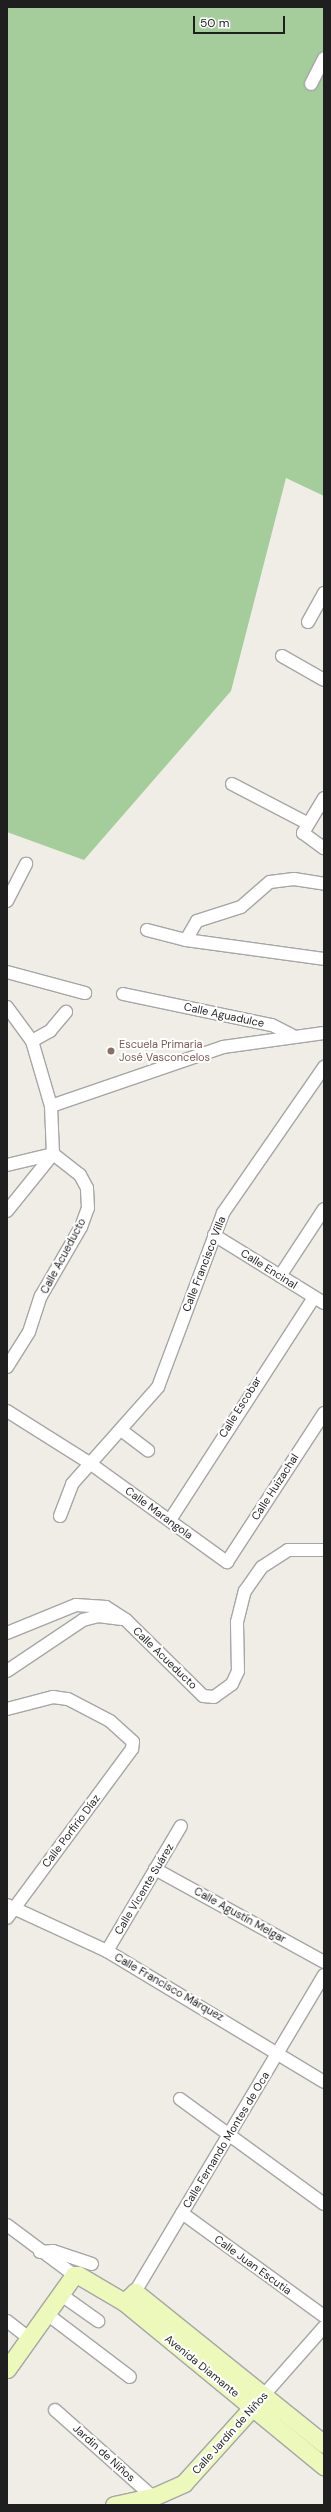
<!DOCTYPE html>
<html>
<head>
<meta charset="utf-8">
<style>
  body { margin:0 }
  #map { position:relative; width:331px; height:2512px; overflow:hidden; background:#efede5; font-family:"DM Sans",sans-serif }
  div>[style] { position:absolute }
  .forest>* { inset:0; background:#a4cd9b }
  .roads { filter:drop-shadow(1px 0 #a6a6a6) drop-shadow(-1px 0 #a6a6a6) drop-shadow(0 1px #a6a6a6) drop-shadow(0 -1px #a6a6a6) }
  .street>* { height:12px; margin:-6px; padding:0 6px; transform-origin:6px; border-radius:6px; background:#fff }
  .secondary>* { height:17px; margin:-8.5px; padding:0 8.5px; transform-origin:8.5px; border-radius:8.5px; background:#edf8bb }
  .dots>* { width:11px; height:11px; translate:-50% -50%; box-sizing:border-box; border:2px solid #fff; border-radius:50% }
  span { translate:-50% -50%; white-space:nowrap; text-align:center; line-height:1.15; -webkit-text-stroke:4px #fff; paint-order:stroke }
  .street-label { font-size:11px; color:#1f1f1f }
  .education-label { font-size:11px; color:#785e54 }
  .left { translate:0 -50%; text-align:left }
  .frame { position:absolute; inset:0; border:8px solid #1f1f1f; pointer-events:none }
  .scale { position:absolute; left:193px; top:16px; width:92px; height:18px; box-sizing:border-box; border:2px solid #1f1f1f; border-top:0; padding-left:5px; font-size:12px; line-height:14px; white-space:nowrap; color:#1f1f1f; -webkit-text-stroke:3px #fff; paint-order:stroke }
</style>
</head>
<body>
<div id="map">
  <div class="forest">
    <i style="clip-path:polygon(7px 7px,324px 7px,324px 496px,286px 478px,231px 691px,84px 860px,7px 832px)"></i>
  </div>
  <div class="roads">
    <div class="street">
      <i style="left:311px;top:84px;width:29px;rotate:-63deg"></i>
      <i style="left:308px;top:622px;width:33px;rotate:-61deg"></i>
      <i style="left:282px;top:656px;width:48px;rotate:29.7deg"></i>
      <i style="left:232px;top:784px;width:85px;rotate:27.5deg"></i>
      <i style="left:324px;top:798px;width:41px;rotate:121deg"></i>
      <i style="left:303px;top:833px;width:26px;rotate:36deg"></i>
      <i style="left:7px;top:901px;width:42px;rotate:-62.8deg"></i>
      <i style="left:147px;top:930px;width:40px;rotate:14.4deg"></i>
      <i style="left:186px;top:940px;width:139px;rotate:7.8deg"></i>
      <i style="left:186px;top:940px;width:22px;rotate:-60deg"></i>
      <i style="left:197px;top:921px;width:46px;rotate:-17.7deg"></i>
      <i style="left:241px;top:907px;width:38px;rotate:-41deg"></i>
      <i style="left:270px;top:882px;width:24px;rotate:-7deg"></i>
      <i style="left:294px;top:879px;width:30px;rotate:9deg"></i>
      <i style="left:7px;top:972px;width:81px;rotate:15.1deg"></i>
      <i style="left:123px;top:994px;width:152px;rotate:11.8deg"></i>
      <i style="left:272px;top:1025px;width:22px;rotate:27deg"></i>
      <i style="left:7px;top:1007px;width:42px;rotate:53.7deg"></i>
      <i style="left:32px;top:1041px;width:68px;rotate:73.7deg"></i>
      <i style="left:51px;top:1106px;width:48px;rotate:87.6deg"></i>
      <i style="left:32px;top:1041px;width:21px;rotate:-29deg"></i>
      <i style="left:50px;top:1031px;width:25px;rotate:-50deg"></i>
      <i style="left:51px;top:1106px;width:182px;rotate:-18.9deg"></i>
      <i style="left:223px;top:1047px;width:102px;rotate:-7.9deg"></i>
      <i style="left:7px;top:1165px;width:47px;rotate:-13.4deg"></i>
      <i style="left:7px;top:1211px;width:73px;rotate:-51.1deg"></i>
      <i style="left:214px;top:1235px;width:129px;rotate:31.7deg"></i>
      <i style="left:280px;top:1276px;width:80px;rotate:-56.7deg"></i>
      <i style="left:7px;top:1367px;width:41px;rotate:-57.8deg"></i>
      <i style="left:29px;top:1332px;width:38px;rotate:-72deg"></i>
      <i style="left:41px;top:1296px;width:80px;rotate:-59.9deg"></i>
      <i style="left:81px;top:1227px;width:20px;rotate:-70deg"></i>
      <i style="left:88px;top:1208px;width:20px;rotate:-93deg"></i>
      <i style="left:87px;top:1188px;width:15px;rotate:-118deg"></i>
      <i style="left:80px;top:1175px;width:34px;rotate:-142deg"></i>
      <i style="left:7px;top:1411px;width:99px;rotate:32.2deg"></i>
      <i style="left:91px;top:1464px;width:168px;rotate:35.8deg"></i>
      <i style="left:227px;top:1562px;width:178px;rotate:-56.9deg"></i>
      <i style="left:121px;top:1430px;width:34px;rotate:37deg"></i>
      <i style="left:60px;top:1516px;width:34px;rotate:-69deg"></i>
      <i style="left:72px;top:1484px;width:130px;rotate:-48.4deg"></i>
      <i style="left:158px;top:1387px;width:186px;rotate:-69.5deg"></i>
      <i style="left:223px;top:1213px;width:178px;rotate:-55.3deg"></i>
      <i style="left:170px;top:1520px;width:265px;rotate:-57.1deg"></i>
      <i style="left:7px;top:1633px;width:74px;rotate:-22.1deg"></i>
      <i style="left:76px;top:1605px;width:30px;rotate:4deg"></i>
      <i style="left:106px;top:1607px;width:24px;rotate:33deg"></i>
      <i style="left:126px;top:1620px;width:108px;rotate:44.6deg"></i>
      <i style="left:203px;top:1696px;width:11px;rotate:5deg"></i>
      <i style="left:214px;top:1697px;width:22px;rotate:-36deg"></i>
      <i style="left:232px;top:1684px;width:14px;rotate:-65deg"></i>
      <i style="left:238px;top:1671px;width:49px;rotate:-91.2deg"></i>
      <i style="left:237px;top:1622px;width:32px;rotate:-76deg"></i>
      <i style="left:245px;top:1591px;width:29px;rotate:-55deg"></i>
      <i style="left:262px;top:1567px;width:31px;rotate:-33deg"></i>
      <i style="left:288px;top:1550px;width:36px"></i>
      <i style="left:7px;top:1671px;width:92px;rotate:-33.9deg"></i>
      <i style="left:83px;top:1620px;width:16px;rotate:-15deg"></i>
      <i style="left:98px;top:1616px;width:24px;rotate:7deg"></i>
      <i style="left:7px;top:1709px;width:48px;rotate:-14.6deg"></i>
      <i style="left:53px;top:1697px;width:15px;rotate:8deg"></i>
      <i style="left:68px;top:1699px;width:47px;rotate:27.6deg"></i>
      <i style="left:110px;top:1721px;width:31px;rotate:42deg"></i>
      <i style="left:133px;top:1742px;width:7px;rotate:98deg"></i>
      <i style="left:132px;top:1749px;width:210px;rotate:126.5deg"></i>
      <i style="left:155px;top:1869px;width:193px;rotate:28.8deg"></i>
      <i style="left:7px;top:1905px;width:110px;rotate:24.7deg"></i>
      <i style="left:107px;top:1951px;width:253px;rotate:31.1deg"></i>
      <i style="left:107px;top:1951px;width:145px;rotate:-59.4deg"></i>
      <i style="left:180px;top:2099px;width:178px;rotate:36.1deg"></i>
      <i style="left:182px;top:2213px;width:175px;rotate:36deg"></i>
      <i style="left:7px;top:2225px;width:84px;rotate:36.7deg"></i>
      <i style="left:40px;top:2252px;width:13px;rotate:-4deg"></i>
      <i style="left:53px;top:2251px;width:41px;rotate:18.4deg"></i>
      <i style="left:135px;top:2292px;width:369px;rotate:-59.2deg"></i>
      <i style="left:60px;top:2294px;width:47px;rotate:35.4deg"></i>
      <i style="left:47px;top:2314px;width:104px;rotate:37.2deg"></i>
      <i style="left:7px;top:2321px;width:28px;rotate:38deg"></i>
      <i style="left:263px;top:2396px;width:92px;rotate:-48.5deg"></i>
      <i style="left:55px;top:2410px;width:131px;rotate:41.6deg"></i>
    </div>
    <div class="secondary">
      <i style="left:124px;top:2302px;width:15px;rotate:-42deg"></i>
      <i style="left:135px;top:2292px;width:243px;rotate:38.8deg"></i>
      <i style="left:7px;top:2369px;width:115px;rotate:-54.5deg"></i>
      <i style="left:74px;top:2275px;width:4px"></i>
      <i style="left:78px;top:2275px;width:53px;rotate:30.4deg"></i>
      <i style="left:124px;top:2302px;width:259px;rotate:39.4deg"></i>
      <i style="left:114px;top:2505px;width:40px;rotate:-12deg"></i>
      <i style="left:153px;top:2497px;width:34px;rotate:-24deg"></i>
      <i style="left:184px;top:2483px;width:112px;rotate:-47.9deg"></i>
    </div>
  </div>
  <div class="dots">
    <i style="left:111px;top:1051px;background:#8d6e63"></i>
  </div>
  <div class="street-label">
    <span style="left:224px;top:1015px;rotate:12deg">Calle Aguadulce</span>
    <span style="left:63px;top:1256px;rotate:-62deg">Calle Acueducto</span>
    <span style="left:204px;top:1264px;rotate:-69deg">Calle Francisco Villa</span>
    <span style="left:269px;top:1269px;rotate:32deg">Calle Encinal</span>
    <span style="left:240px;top:1407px;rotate:-58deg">Calle Escobar</span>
    <span style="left:275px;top:1487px;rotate:-57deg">Calle Huizachal</span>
    <span style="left:159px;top:1513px;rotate:36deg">Calle Marangola</span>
    <span style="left:165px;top:1658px;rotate:44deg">Calle Acueducto</span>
    <span style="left:71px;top:1831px;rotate:-53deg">Calle Porfirio Díaz</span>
    <span style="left:144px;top:1889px;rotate:-59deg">Calle Vicente Suárez</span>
    <span style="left:240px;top:1915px;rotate:29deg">Calle Agustín Melgar</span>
    <span style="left:169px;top:1987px;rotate:30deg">Calle Francisco Márquez</span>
    <span style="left:226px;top:2140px;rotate:-59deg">Calle Fernando Montes de Oca</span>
    <span style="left:253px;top:2265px;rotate:36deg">Calle Juan Escutia</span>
    <span style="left:202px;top:2366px;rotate:39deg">Avenida Diamante</span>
    <span style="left:230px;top:2433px;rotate:-48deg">Calle Jardín de Niños</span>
    <span style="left:104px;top:2453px;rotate:42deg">Jardin de Niños</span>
  </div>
  <div class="education-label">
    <span class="left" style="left:119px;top:1051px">Escuela Primaria<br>José Vasconcelos</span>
  </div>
  <div class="frame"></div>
  <div class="scale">50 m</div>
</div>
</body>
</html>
